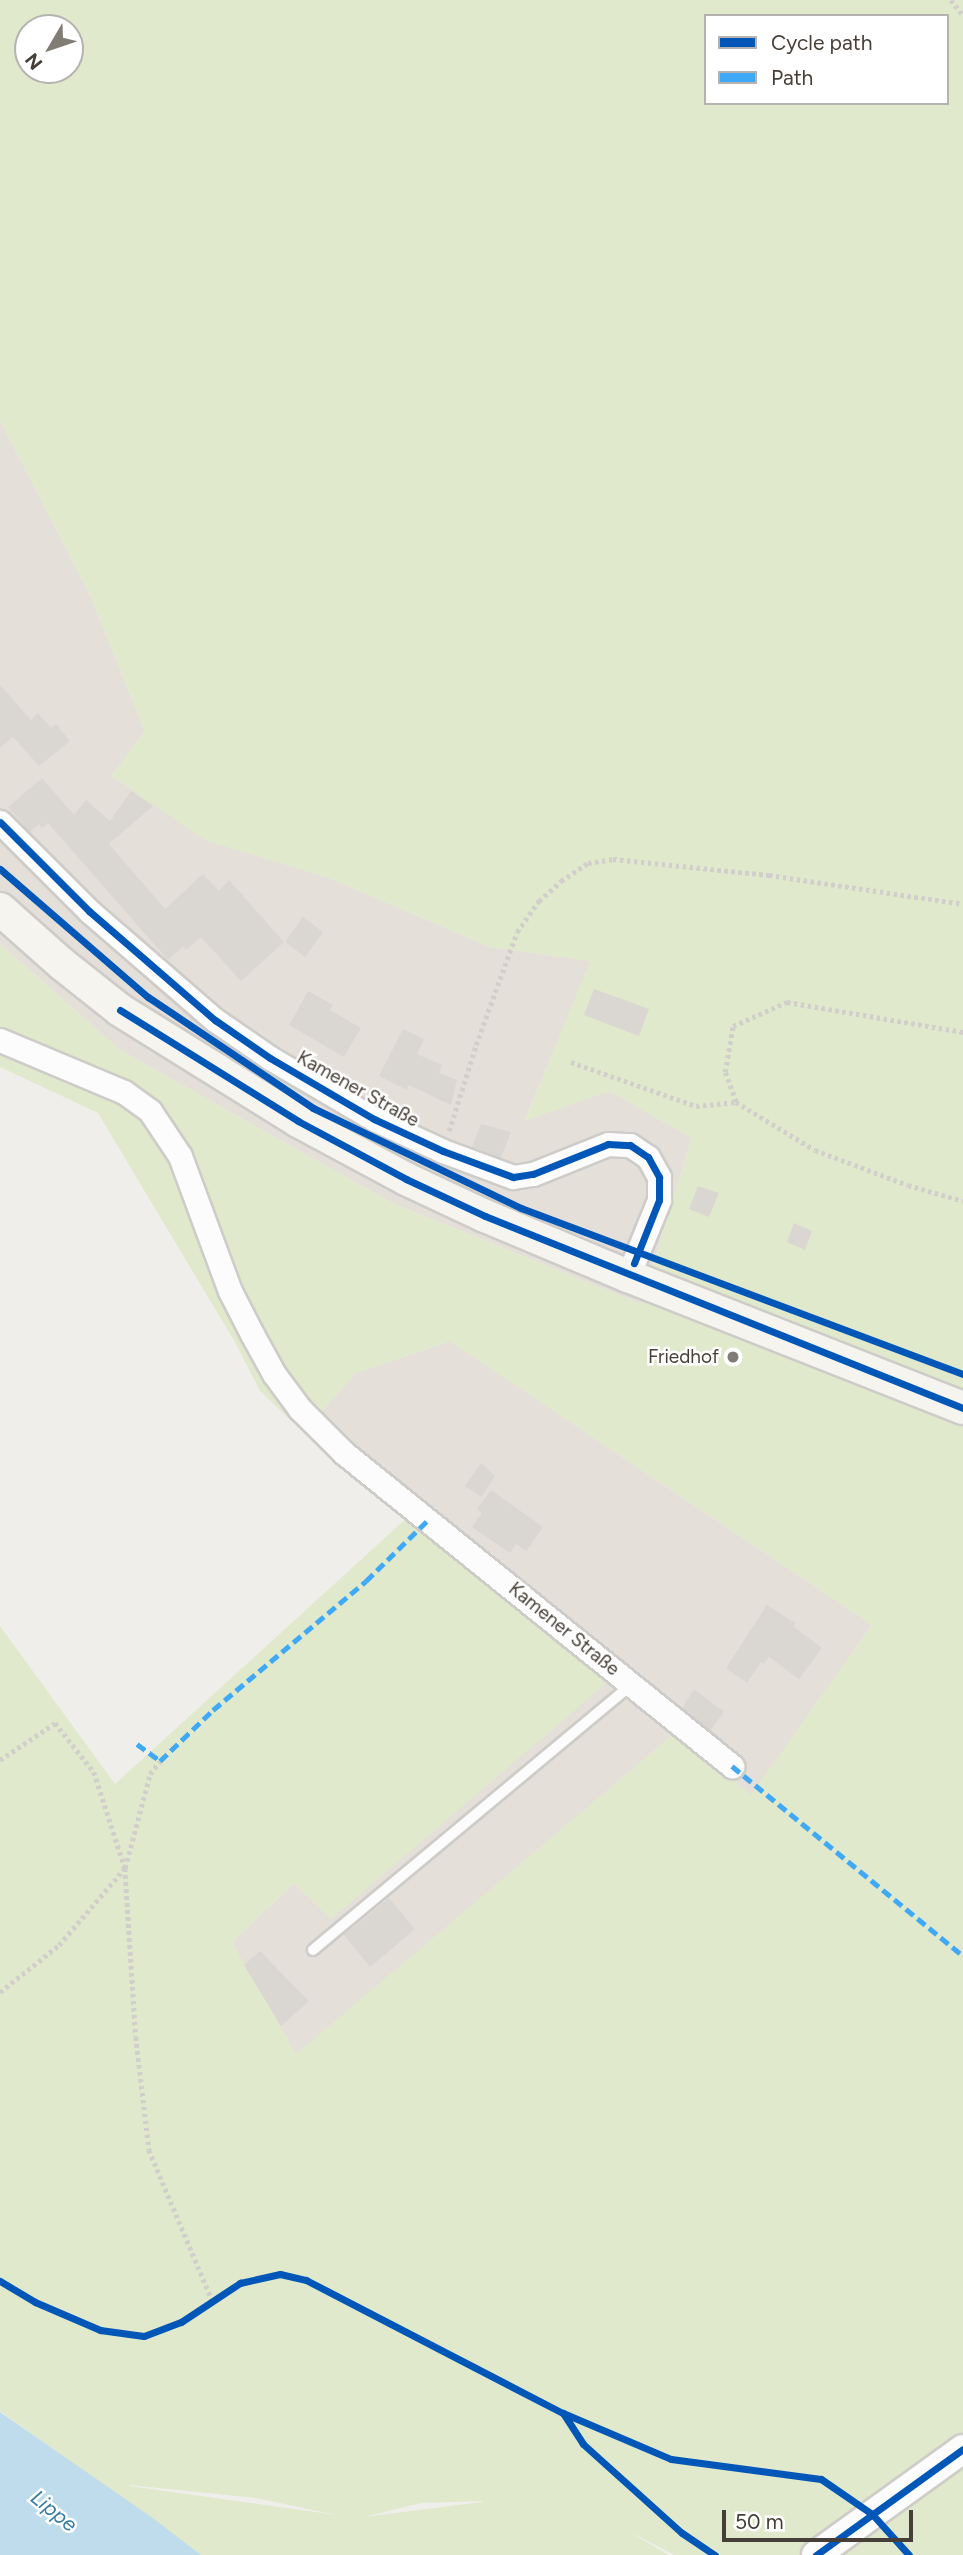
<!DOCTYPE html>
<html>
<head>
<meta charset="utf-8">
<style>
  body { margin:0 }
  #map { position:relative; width:963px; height:2555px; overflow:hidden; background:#f0eeeb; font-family:Figtree,sans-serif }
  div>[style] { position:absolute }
  .residential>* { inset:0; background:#e4dfd8 }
  .green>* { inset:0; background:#e0e9cc }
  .water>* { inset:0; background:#bedcec }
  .building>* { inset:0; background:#dad7d3 }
  .path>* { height:4.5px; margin-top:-2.25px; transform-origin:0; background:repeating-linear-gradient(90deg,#d1cecb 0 3.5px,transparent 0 7px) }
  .roads { filter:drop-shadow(2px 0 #ceccc8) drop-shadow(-2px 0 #ceccc8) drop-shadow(0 2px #ceccc8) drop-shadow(0 -2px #ceccc8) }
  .service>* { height:10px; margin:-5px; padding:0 5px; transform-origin:5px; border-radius:5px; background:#fdfcfc }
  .minor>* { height:23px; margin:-11.5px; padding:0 11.5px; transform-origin:11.5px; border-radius:11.5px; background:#fdfcfc }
  .tertiary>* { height:28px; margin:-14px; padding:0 14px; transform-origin:14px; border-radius:14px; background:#fdfcfc }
  .secondary>* { height:32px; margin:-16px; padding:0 16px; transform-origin:16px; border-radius:16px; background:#f6f4ef }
  .quiet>* { height:5px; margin-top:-2.5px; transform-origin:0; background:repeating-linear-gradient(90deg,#3fa9f5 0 10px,transparent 0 15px) }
  .cycleway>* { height:7px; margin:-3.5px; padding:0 3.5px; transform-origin:3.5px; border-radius:3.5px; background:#0057b8 }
  .dots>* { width:19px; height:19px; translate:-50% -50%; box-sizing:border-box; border:4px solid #fff; border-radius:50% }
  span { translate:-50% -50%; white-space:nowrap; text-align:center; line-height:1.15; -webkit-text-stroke:5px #fff; paint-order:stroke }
  .street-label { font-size:19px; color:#463f37 }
  .poi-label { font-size:19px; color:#463f37 }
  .right { translate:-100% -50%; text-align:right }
  .water-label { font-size:21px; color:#347ca4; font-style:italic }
  .legend { position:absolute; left:704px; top:14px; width:245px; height:91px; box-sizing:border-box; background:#fff; border:2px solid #b5b2af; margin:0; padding:9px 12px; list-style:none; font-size:21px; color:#463f37 }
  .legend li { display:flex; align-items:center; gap:14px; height:35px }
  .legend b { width:35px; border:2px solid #b5b2af }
  .north { position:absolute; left:14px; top:14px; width:70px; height:70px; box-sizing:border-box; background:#fff; border:2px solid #b5b2af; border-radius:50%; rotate:231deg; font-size:19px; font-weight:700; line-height:28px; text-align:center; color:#463f37 }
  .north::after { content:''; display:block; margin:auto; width:24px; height:32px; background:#827c76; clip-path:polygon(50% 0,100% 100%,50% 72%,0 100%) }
  .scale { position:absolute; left:722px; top:2510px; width:191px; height:32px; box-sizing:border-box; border:4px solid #463f37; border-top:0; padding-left:9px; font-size:21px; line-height:24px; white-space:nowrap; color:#463f37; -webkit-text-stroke:5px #fff; paint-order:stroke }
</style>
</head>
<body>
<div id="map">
  <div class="residential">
    <i style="clip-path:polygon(0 420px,90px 595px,145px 731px,112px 776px,206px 840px,332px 879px,490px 947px,591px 961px,525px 1120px,610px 1091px,692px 1138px,641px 1304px,392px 1203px,120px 1050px,0 944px)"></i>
    <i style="clip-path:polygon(450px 1341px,872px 1625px,751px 1796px,675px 1733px,296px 2055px,231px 1943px,294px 1883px,331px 1919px,411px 1515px,303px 1432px,356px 1373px)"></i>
  </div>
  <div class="green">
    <i style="clip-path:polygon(evenodd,0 0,963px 0,963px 2555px,675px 2555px,628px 2531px,669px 2555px,201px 2555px,0 2411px,0 1626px,115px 1784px,411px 1514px,611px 1679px,331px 1919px,294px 1883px,232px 1942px,296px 2054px,675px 1733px,751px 1795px,872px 1625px,450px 1341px,356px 1373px,303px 1432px,260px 1391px,236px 1344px,98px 1113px,0 1067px,0 944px,120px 1050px,392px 1203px,641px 1304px,692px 1138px,610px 1091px,525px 1121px,590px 961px,490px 947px,332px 879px,205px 840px,112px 776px,145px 731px,90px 595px,0 420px,0 0,706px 16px,947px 16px,947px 103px,706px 103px,706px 16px,0 0,28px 28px,70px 28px,70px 70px,28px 70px,28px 28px,0 0,129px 2485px,256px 2498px,337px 2515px,129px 2486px,129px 2485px,0 0,482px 2501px,482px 2502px,364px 2517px,421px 2503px,482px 2501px)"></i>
  </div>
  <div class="water">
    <i style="clip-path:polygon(0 2412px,154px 2519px,201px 2555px,0 2555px)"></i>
  </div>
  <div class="building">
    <i style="clip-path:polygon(0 685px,31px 720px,38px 713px,51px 728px,56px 724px,70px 741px,39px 766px,13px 737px,0 748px)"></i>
    <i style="clip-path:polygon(42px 778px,74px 815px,86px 800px,110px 821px,131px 791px,153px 806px,109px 844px,165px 909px,203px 874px,219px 891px,229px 880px,284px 942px,241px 981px,201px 937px,186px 950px,183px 946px,168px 960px,48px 823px,42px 828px,39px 824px,30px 832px,8px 807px)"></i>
    <i style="clip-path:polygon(303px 917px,323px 932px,305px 957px,285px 942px)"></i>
    <i style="clip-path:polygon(594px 989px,649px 1009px,639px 1036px,584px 1015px)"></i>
    <i style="clip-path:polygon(308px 991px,333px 1005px,330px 1010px,361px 1028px,344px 1057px,289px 1025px)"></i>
    <i style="clip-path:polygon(403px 1029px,424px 1039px,417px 1054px,442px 1065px,439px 1073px,457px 1080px,451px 1105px,409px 1085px,407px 1090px,379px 1076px)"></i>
    <i style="clip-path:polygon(481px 1124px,511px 1132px,501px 1158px,472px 1147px)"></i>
    <i style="clip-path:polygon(698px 1186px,719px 1193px,709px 1217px,689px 1209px)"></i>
    <i style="clip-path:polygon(794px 1223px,812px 1231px,805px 1250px,787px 1242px)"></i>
    <i style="clip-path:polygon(481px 1463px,495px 1476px,481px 1497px,465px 1486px)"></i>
    <i style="clip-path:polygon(491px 1490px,543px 1527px,526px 1551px,516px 1544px,510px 1553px,472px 1527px,482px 1513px,477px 1509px)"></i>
    <i style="clip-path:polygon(767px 1605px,795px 1623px,793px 1626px,822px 1648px,799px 1679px,769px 1657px,764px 1664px,761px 1662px,747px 1683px,726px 1668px)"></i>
    <i style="clip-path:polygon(694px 1689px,724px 1712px,710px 1731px,682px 1708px)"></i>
    <i style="clip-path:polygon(389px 1898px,415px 1929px,370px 1967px,344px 1935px)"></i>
    <i style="clip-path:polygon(260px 1951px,309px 2001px,281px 2026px,244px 1965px)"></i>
  </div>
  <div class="path">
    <i style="left:951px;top:0;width:19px;rotate:51deg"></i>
    <i style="left:571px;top:1062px;width:133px;rotate:19.4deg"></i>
    <i style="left:696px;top:1106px;width:40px;rotate:-5.7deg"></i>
    <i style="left:736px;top:1102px;width:92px;rotate:31.3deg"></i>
    <i style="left:815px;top:1150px;width:99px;rotate:20.6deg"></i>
    <i style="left:908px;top:1185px;width:57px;rotate:16.2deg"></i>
    <i style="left:736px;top:1102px;width:32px;rotate:-110deg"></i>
    <i style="left:725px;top:1072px;width:47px;rotate:-80.1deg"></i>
    <i style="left:733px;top:1026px;width:59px;rotate:-24deg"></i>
    <i style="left:787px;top:1002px;width:179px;rotate:9.7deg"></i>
    <i style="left:449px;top:1131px;width:90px;rotate:-72.6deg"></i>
    <i style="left:476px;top:1045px;width:120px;rotate:-70.1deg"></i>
    <i style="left:517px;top:932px;width:38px;rotate:-55deg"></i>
    <i style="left:539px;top:901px;width:30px;rotate:-42deg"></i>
    <i style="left:561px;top:881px;width:32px;rotate:-34deg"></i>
    <i style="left:588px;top:863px;width:25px;rotate:-9deg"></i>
    <i style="left:613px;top:859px;width:157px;rotate:5.9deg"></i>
    <i style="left:769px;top:875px;width:196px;rotate:8.5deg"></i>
    <i style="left:0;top:1760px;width:66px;rotate:-33.9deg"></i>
    <i style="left:55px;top:1723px;width:63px;rotate:51.5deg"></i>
    <i style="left:94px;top:1772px;width:101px;rotate:72.1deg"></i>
    <i style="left:125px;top:1868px;width:169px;rotate:86.3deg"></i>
    <i style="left:136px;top:2037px;width:114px;rotate:83.4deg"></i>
    <i style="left:149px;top:2150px;width:163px;rotate:67.2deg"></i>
    <i style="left:0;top:1992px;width:75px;rotate:-38.5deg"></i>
    <i style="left:59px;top:1945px;width:101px;rotate:-49.4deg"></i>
    <i style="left:125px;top:1868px;width:97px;rotate:-75.1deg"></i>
    <i style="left:150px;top:1774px;width:16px;rotate:-52deg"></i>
  </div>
  <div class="roads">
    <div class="service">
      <i style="left:313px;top:1950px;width:415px;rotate:-39.8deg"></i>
    </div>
    <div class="minor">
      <i style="left:0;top:822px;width:126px;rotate:45deg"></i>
      <i style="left:89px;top:911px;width:167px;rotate:40.9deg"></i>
      <i style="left:215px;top:1020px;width:67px;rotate:34.6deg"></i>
      <i style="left:270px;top:1058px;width:121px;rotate:30.4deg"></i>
      <i style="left:374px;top:1119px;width:76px;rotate:24.9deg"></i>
      <i style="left:443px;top:1151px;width:75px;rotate:20.4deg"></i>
      <i style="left:513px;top:1177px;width:20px;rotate:-9deg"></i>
      <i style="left:533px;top:1174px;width:81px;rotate:-21.8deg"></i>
      <i style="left:608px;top:1144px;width:22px;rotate:3deg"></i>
      <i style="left:630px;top:1145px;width:22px;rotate:34deg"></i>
      <i style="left:648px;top:1157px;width:23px;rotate:61deg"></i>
      <i style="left:659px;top:1177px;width:23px;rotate:90deg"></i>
      <i style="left:659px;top:1200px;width:82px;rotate:112.2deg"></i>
      <i style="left:0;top:1040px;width:134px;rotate:22.8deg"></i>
      <i style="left:124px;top:1092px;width:32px;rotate:36deg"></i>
      <i style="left:150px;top:1111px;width:54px;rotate:56.3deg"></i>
      <i style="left:180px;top:1156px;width:144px;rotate:69.7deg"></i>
      <i style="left:230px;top:1291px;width:48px;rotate:62.9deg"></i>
      <i style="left:252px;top:1334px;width:46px;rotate:61.2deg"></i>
      <i style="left:274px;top:1374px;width:44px;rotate:53.4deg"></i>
      <i style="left:300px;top:1409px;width:62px;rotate:45deg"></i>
      <i style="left:344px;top:1453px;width:499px;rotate:38.9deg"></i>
    </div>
    <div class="tertiary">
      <i style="left:816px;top:2555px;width:181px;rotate:-35.8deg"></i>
    </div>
    <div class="secondary">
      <i style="left:0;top:909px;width:83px;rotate:41.6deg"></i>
      <i style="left:62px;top:964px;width:74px;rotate:38.4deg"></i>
      <i style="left:120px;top:1010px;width:210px;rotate:31.9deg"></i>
      <i style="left:298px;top:1121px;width:123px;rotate:28.2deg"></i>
      <i style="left:406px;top:1179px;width:87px;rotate:25.1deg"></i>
      <i style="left:485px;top:1216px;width:155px;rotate:22.8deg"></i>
      <i style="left:628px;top:1276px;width:360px;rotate:21.5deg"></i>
    </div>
  </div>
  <div class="quiet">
    <i style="left:137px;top:1744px;width:29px;rotate:36deg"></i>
    <i style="left:160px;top:1761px;width:74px;rotate:-43.9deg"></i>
    <i style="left:213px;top:1710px;width:200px;rotate:-40.1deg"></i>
    <i style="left:366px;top:1581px;width:88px;rotate:-44.5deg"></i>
    <i style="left:732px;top:1766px;width:299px;rotate:39.4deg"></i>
  </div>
  <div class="cycleway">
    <i style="left:0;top:822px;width:126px;rotate:45deg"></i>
    <i style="left:89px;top:911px;width:167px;rotate:40.9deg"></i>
    <i style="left:215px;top:1020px;width:67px;rotate:34.6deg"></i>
    <i style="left:270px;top:1058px;width:121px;rotate:30.4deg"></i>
    <i style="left:374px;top:1119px;width:76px;rotate:24.9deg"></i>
    <i style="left:443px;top:1151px;width:75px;rotate:20.4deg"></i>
    <i style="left:513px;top:1177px;width:20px;rotate:-9deg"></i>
    <i style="left:533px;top:1174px;width:81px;rotate:-21.8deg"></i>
    <i style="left:608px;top:1144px;width:22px;rotate:3deg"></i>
    <i style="left:630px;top:1145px;width:22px;rotate:34deg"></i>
    <i style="left:648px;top:1157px;width:23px;rotate:61deg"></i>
    <i style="left:659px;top:1177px;width:23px;rotate:90deg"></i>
    <i style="left:659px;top:1200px;width:68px;rotate:111.6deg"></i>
    <i style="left:0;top:869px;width:196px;rotate:40.9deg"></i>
    <i style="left:148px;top:997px;width:199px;rotate:33.9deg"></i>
    <i style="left:313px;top:1108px;width:231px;rotate:25.7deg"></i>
    <i style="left:521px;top:1208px;width:472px;rotate:20.6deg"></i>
    <i style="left:120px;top:1010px;width:210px;rotate:31.9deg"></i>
    <i style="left:298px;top:1121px;width:123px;rotate:28.2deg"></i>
    <i style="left:406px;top:1179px;width:87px;rotate:25.1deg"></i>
    <i style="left:485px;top:1216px;width:515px;rotate:21.88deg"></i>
    <i style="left:0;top:2281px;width:41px;rotate:31deg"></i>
    <i style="left:35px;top:2302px;width:71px;rotate:23.3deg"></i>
    <i style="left:100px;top:2330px;width:44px;rotate:7.8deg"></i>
    <i style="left:144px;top:2336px;width:40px;rotate:-21deg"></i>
    <i style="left:181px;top:2322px;width:71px;rotate:-33.5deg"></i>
    <i style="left:240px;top:2283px;width:41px;rotate:-12.7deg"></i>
    <i style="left:280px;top:2274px;width:27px;rotate:13deg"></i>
    <i style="left:306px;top:2280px;width:289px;rotate:27.4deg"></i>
    <i style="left:563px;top:2413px;width:117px;rotate:23.1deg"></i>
    <i style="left:671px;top:2459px;width:151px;rotate:7.6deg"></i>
    <i style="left:821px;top:2479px;width:62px;rotate:34.5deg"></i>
    <i style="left:872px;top:2514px;width:55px;rotate:47.9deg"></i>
    <i style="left:563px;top:2413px;width:37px;rotate:57deg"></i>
    <i style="left:583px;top:2444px;width:133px;rotate:42deg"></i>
    <i style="left:682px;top:2533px;width:40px;rotate:34deg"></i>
    <i style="left:816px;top:2555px;width:181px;rotate:-35.8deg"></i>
  </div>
  <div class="dots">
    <i style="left:733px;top:1357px;background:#827c76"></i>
  </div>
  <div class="street-label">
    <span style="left:358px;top:1089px;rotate:29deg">Kamener Straße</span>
    <span style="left:564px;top:1629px;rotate:39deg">Kamener Straße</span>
  </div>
  <div class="poi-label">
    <span class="right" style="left:719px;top:1357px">Friedhof</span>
  </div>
  <div class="water-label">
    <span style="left:54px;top:2511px;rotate:39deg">Lippe</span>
  </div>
  <ul class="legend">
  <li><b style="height:9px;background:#0057b8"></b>Cycle path</li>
  <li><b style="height:9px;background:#3fa9f5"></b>Path</li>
  </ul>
  <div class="north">N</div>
  <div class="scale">50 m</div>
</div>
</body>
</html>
